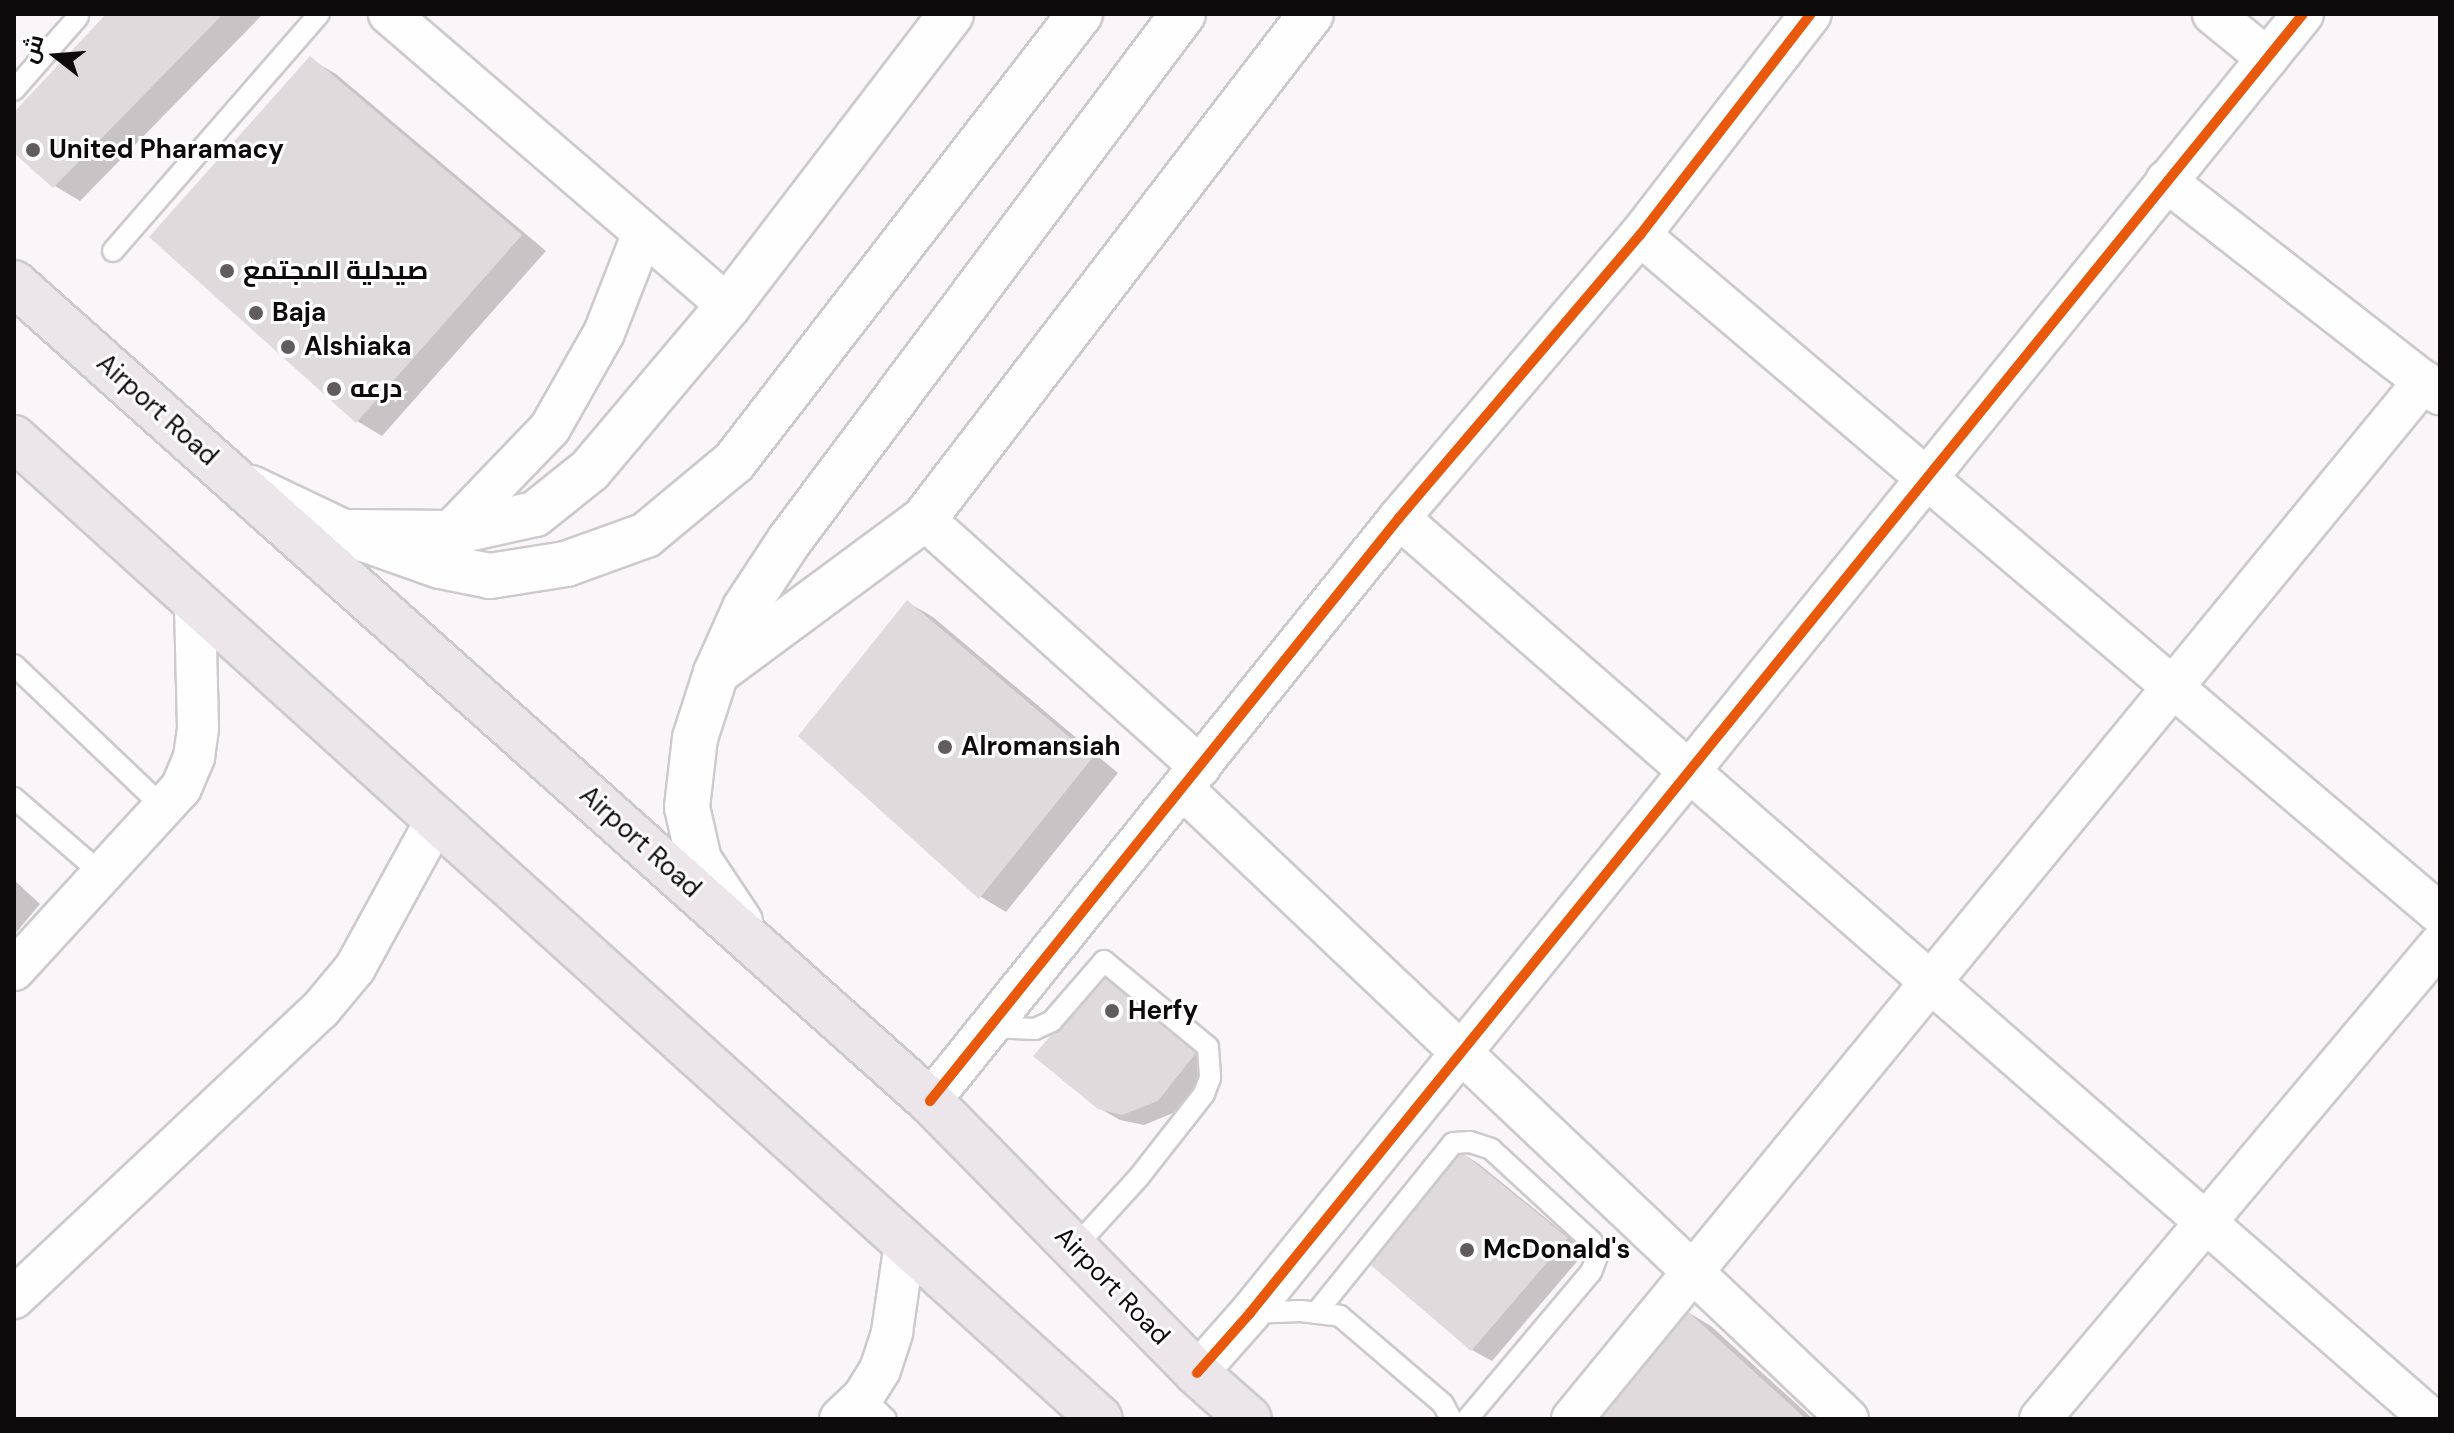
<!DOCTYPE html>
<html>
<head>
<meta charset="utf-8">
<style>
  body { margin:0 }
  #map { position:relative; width:2454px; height:1433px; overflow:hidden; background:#faf5f8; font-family:"DM Sans",Cairo,sans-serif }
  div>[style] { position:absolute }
  .shadow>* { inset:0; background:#0003 }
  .building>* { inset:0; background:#dfdbdd }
  .roads { filter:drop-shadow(2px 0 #cdcacc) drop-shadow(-2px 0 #cdcacc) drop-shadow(0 2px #cdcacc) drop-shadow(0 -2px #cdcacc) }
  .service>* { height:20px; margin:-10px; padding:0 10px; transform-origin:10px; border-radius:10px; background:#fefefe }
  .minor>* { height:40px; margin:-20px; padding:0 20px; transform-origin:20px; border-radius:20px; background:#fefefe }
  .tertiary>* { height:44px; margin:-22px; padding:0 22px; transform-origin:22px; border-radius:22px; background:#fefefe }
  .secondary>* { height:44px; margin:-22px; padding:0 22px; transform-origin:22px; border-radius:22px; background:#fefefe }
  .primary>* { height:44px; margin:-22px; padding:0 22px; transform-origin:22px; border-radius:22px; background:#ece5ea }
  .cycleway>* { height:10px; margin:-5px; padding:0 5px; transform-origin:5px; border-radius:5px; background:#e8590c }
  .dots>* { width:22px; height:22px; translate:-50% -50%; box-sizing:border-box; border:4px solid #fff; border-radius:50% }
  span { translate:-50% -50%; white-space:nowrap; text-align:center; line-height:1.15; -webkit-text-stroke:6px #fff; paint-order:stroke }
  .poi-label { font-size:26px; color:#0e0b0d; font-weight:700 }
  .left { translate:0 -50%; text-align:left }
  .street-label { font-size:26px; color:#0e0b0d }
  .frame { position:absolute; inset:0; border:16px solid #0e0b0d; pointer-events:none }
  .north { position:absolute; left:16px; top:16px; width:80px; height:80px; -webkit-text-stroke:6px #fff; paint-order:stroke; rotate:287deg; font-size:22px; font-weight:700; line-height:32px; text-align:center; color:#0e0b0d }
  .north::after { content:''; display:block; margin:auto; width:28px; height:36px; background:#0e0b0d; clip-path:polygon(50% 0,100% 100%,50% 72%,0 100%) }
</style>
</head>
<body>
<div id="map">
  <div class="shadow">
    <i style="clip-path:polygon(109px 14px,263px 14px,80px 201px,55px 186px,14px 150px,14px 115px)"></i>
    <i style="clip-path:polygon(310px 59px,336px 74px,546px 251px,382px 436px,357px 421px)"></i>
    <i style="clip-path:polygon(907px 602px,933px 617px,1118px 773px,1006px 912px,981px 897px,800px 736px)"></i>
    <i style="clip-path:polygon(14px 880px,40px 904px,14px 935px)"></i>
    <i style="clip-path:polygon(1106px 976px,1217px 1062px,1178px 1111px,1144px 1125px,1120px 1120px,1099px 1108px)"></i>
    <i style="clip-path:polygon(1460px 1152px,1479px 1164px,1586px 1251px,1492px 1361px,1472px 1350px,1369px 1261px)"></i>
    <i style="clip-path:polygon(1686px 1311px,1711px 1326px,1813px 1419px,1597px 1419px)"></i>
  </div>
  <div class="building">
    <i style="clip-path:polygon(106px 14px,223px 14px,53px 188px,14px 153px,14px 112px)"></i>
    <i style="clip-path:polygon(310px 56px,522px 235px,356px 423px,149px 237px)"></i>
    <i style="clip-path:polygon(907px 600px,1093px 757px,979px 899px,798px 736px)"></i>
    <i style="clip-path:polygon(1105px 973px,1199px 1049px,1158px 1101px,1122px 1115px,1098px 1109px,1033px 1056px)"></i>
    <i style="clip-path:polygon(1459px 1150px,1568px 1238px,1471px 1351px,1366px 1261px)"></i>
    <i style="clip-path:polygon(1685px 1309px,1806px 1419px,1594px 1419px)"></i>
  </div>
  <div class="roads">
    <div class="service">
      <i style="left:14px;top:90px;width:97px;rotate:-48.8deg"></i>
      <i style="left:113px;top:251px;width:314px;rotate:-49deg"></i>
      <i style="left:14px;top:665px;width:206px;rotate:43.6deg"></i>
      <i style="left:14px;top:798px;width:116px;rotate:40.8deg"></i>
      <i style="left:990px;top:1027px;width:45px;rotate:2.5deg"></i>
      <i style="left:1035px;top:1029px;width:19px;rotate:-25deg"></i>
      <i style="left:1052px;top:1021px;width:79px;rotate:-49.1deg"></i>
      <i style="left:1104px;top:961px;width:135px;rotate:39.6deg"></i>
      <i style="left:1208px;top:1047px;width:31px;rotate:86deg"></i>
      <i style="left:1210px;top:1078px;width:17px;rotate:111deg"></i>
      <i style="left:1204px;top:1094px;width:105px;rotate:128.1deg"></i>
      <i style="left:1139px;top:1177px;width:95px;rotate:132.4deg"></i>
      <i style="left:1250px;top:1313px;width:51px;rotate:-2.2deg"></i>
      <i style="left:1301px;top:1311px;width:39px;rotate:7deg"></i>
      <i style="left:1340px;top:1316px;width:135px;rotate:40.5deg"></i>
      <i style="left:1443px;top:1404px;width:17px;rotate:62deg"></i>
      <i style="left:1316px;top:1313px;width:218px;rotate:-51.1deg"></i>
      <i style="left:1453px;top:1143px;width:17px;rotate:-3deg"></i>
      <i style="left:1470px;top:1142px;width:22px;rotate:18deg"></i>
      <i style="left:1491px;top:1149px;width:137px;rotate:42.6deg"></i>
      <i style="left:1592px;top:1242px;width:13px;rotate:63deg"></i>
      <i style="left:1598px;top:1254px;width:19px;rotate:111deg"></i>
      <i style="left:1591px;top:1272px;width:192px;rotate:130.1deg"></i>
      <i style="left:863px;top:1397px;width:32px;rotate:44deg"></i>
    </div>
    <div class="minor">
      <i style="left:389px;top:14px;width:447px;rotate:40.7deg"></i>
      <i style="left:2213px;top:14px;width:70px;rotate:39.2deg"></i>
      <i style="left:2166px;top:181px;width:347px;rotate:37.9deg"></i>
      <i style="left:1640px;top:235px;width:1049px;rotate:40.32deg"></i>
      <i style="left:1399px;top:518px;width:1370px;rotate:41.12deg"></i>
      <i style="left:924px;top:519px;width:371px;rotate:41.9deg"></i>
      <i style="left:449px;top:533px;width:146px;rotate:-46.1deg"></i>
      <i style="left:550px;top:428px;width:109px;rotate:-60.4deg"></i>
      <i style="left:604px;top:333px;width:107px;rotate:-68.7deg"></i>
      <i style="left:1183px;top:789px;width:916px;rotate:43.45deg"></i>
      <i style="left:14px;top:970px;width:247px;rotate:-47.5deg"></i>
      <i style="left:181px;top:788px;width:34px;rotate:-67deg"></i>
      <i style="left:194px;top:757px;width:29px;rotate:-82deg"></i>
      <i style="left:198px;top:728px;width:126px;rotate:-91.4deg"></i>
      <i style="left:930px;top:1101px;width:748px;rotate:-51.18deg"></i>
      <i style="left:1399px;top:518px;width:372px;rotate:-49.6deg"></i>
      <i style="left:1640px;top:235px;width:279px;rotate:-52.3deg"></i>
      <i style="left:14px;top:1298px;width:420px;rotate:-43.3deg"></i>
      <i style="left:320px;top:1010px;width:55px;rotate:-50.2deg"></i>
      <i style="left:355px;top:968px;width:169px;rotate:-61.3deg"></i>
      <i style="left:1197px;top:1373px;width:80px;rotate:-48.5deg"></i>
      <i style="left:1250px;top:1313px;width:1672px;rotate:-50.97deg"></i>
      <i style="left:840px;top:1419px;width:32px;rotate:-44deg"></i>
      <i style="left:863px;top:1397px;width:32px;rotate:-58deg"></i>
      <i style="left:880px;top:1370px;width:40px;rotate:-72deg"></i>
      <i style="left:892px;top:1332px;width:90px;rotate:-81.7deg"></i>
      <i style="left:1572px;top:1419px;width:1343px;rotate:-50.62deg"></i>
      <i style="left:2040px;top:1419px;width:621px;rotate:-49.9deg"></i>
    </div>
    <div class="tertiary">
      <i style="left:351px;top:532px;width:98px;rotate:0.6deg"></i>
      <i style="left:449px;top:533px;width:88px;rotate:-12.5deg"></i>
      <i style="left:535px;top:514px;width:70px;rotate:-38.7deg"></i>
      <i style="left:590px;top:470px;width:214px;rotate:-49.9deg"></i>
      <i style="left:728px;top:306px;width:367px;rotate:-52.6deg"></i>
      <i style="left:716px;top:673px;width:259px;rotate:-36.5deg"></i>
      <i style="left:924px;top:519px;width:636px;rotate:-52.54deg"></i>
    </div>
    <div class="secondary">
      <i style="left:251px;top:488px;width:100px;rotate:25.5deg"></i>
      <i style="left:341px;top:531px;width:105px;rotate:19.5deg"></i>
      <i style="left:440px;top:566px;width:51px;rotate:11.3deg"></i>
      <i style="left:490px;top:576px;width:77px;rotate:-9deg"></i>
      <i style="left:566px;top:564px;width:85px;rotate:-19.9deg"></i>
      <i style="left:646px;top:535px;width:114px;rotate:-39.7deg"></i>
      <i style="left:734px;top:462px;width:566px;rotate:-52.32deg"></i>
      <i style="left:740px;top:922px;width:74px;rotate:-123.5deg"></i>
      <i style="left:699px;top:860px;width:54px;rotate:-102.8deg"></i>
      <i style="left:687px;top:807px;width:69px;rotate:-83.4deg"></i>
      <i style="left:695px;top:738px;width:68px;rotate:-72.1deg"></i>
      <i style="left:716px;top:673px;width:71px;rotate:-66deg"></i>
      <i style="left:745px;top:608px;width:80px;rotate:-56.7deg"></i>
      <i style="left:789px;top:541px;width:658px;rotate:-53.22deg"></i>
    </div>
    <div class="primary">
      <i style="left:14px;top:283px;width:1228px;rotate:41.77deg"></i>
      <i style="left:930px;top:1101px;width:381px;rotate:45.5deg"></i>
      <i style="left:1197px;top:1373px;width:69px;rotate:41.5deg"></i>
      <i style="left:14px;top:438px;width:1463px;rotate:42.09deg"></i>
    </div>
  </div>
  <div class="cycleway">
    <i style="left:930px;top:1101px;width:748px;rotate:-51.18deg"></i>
    <i style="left:1399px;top:518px;width:372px;rotate:-49.6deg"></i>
    <i style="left:1640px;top:235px;width:279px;rotate:-52.3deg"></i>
    <i style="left:1197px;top:1373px;width:80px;rotate:-48.5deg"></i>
    <i style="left:1250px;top:1313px;width:1672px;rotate:-50.97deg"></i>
  </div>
  <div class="dots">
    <i style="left:33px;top:150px;background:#615d5f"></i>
    <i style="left:227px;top:271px;background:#615d5f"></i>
    <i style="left:256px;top:313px;background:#615d5f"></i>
    <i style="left:288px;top:347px;background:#615d5f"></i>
    <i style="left:334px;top:389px;background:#615d5f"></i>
    <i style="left:945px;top:747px;background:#615d5f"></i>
    <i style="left:1112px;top:1011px;background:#615d5f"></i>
    <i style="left:1467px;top:1250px;background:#615d5f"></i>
  </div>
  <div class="poi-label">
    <span class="left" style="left:49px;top:150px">United Pharamacy</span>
    <span class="left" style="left:243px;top:271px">صيدلية المجتمع</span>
    <span class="left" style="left:272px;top:313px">Baja</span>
    <span class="left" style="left:304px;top:347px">Alshiaka</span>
    <span class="left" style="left:350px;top:389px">درعه</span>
    <span class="left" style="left:961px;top:747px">Alromansiah</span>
    <span class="left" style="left:1128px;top:1011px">Herfy</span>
    <span class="left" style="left:1483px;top:1250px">McDonald's</span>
  </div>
  <div class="street-label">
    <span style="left:157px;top:410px;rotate:42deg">Airport Road</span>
    <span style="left:640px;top:842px;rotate:42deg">Airport Road</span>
    <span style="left:1112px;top:1286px;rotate:46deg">Airport Road</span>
  </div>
  <div class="frame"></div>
  <div class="north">ش</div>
</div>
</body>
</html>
